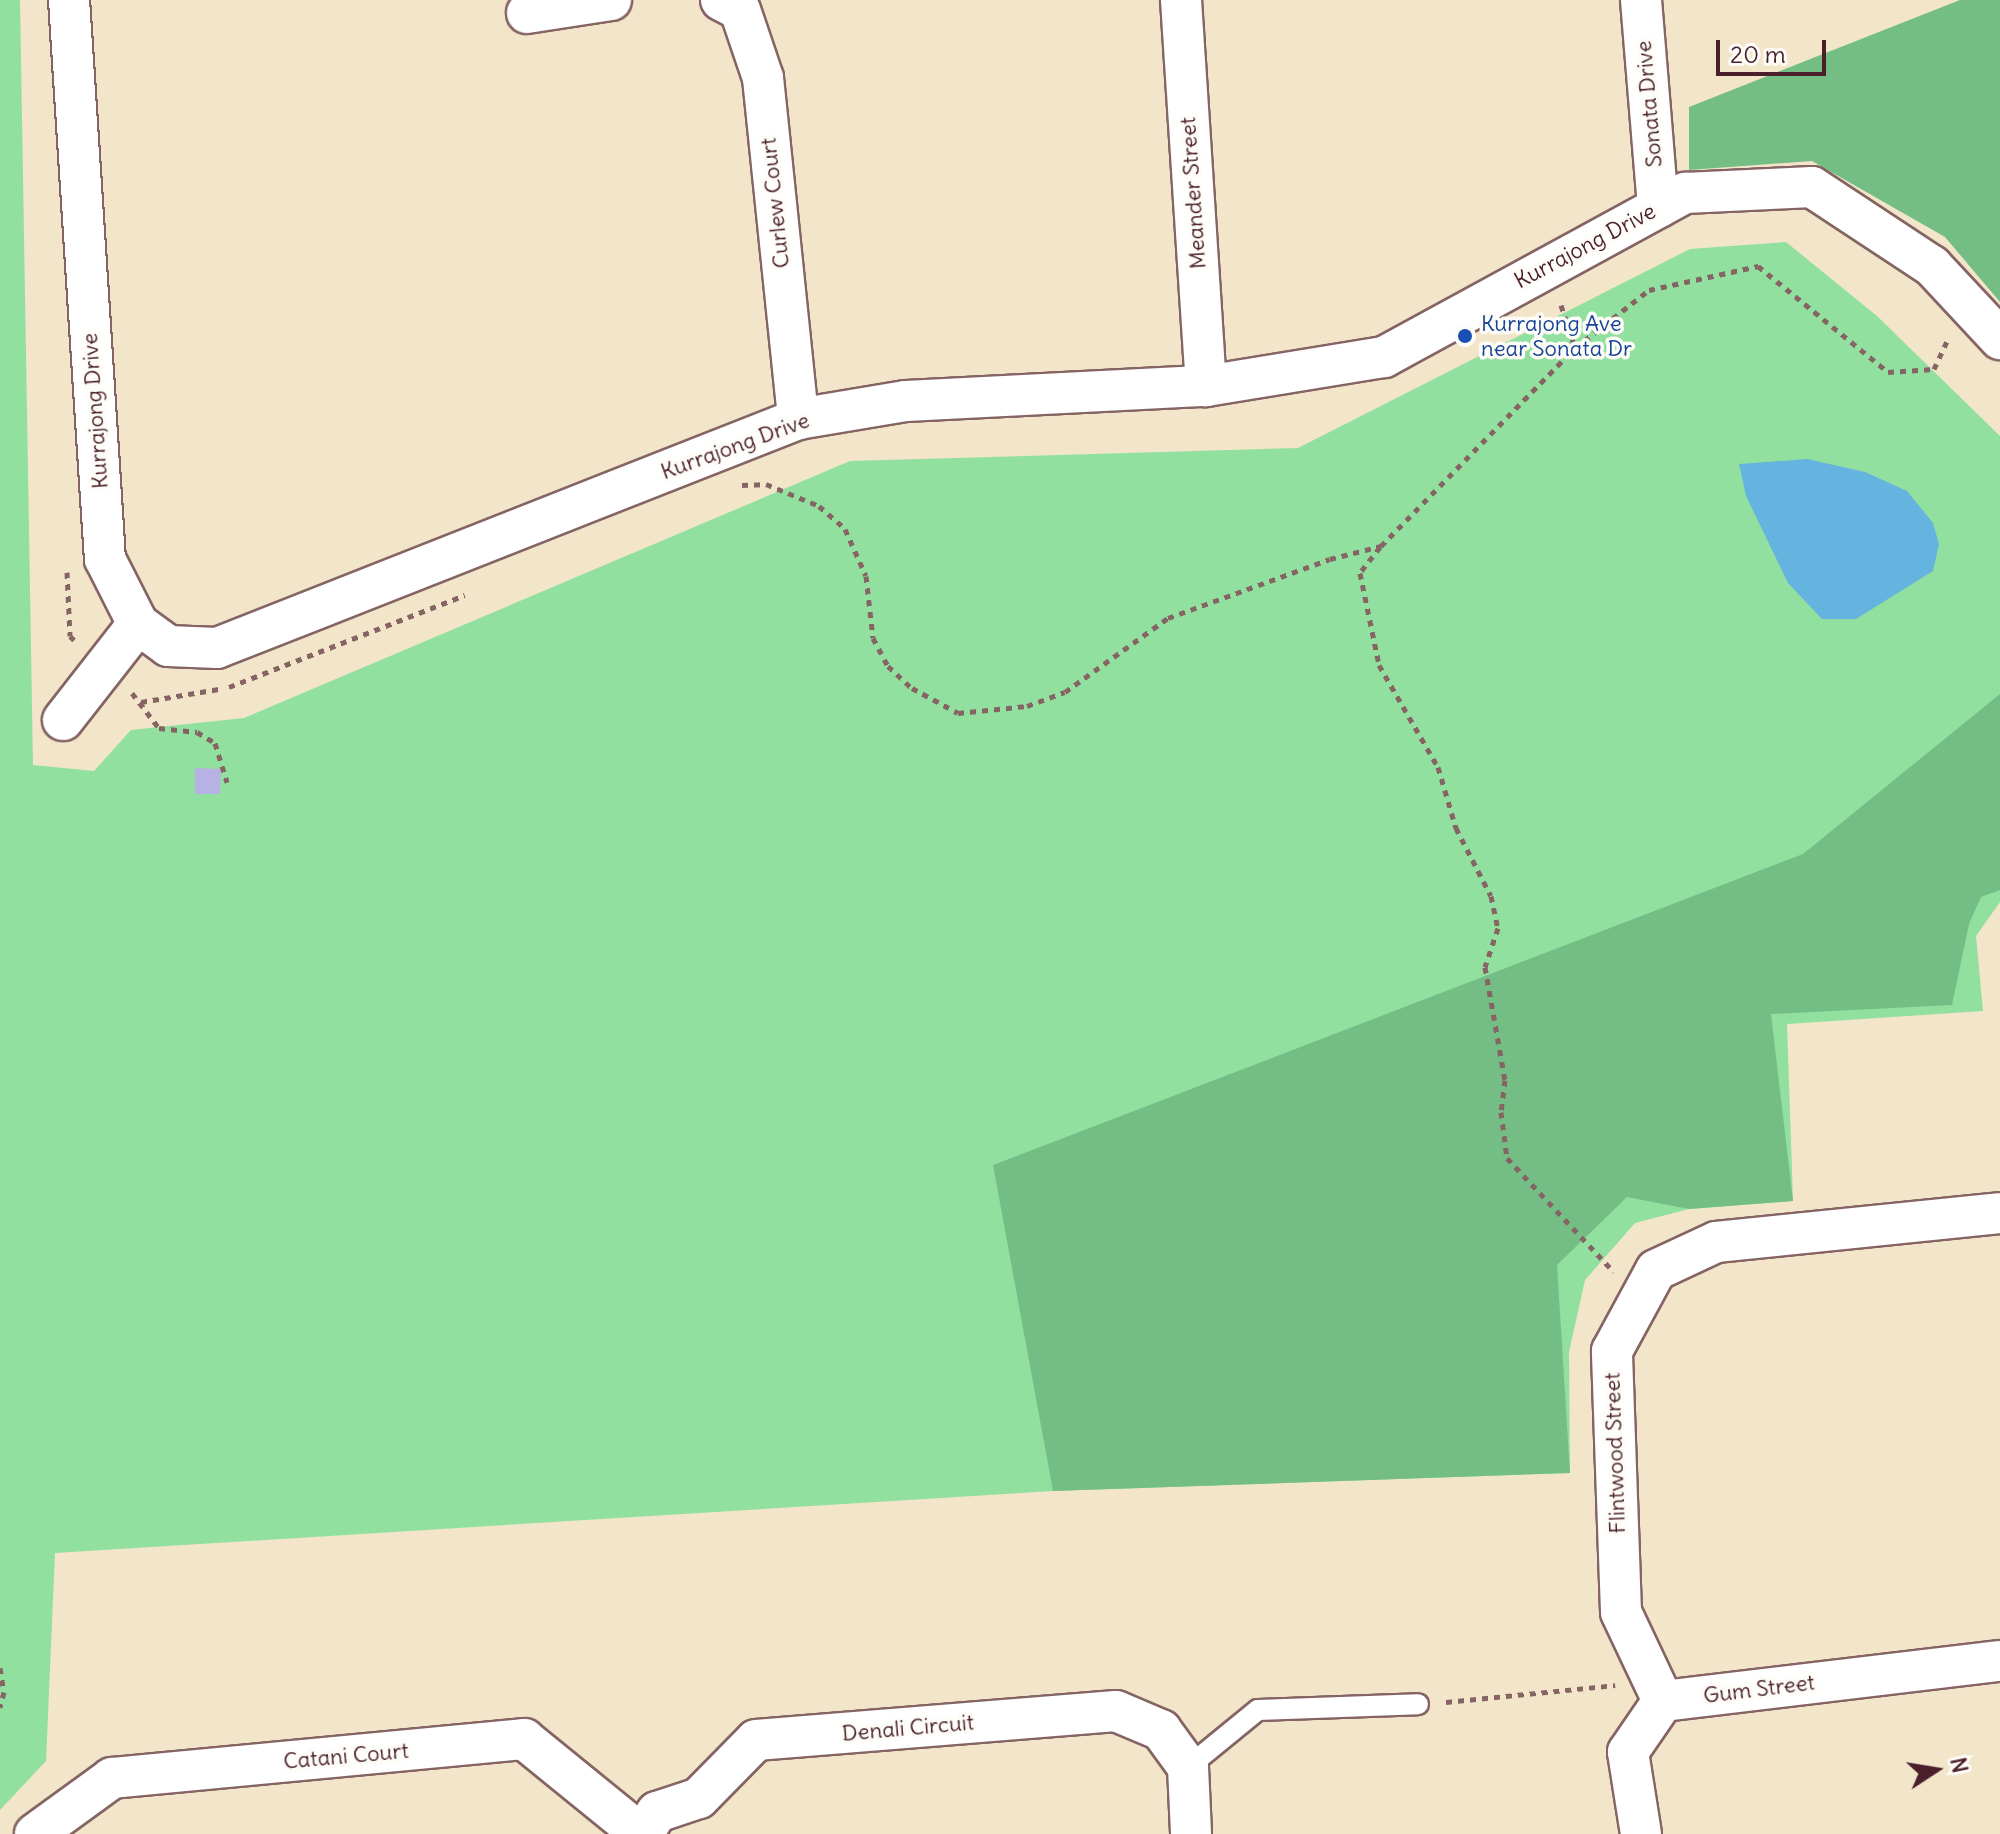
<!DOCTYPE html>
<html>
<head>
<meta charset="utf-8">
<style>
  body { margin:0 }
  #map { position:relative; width:2000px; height:1834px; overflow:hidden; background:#f2e5ca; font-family:Delius,sans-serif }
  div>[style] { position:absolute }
  .green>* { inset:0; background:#91e09f }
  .forest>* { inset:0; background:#74be86 }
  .water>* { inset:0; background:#65b3df }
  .building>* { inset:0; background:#b8b1e3 }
  .path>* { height:5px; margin-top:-2.5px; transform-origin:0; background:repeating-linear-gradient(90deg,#856463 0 6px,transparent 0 12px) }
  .roads { filter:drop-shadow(2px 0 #856463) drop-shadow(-2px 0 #856463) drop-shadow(0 2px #856463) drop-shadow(0 -2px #856463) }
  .service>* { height:20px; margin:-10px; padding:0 10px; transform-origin:10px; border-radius:10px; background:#fff }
  .minor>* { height:40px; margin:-20px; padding:0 20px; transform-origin:20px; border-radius:20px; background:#fff }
  .dots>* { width:22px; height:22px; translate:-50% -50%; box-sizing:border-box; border:4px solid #fdfcf7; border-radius:50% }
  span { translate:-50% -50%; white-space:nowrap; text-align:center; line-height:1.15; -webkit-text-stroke:7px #fdfcf7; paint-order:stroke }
  .street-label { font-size:22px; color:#4a1f2b }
  .transit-label { font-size:22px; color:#164399 }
  .left { translate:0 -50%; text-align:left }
  .north { position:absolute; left:1896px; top:1730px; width:80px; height:80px; -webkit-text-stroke:6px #fdfcf7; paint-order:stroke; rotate:78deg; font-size:22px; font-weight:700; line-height:32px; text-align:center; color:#4a1f2b }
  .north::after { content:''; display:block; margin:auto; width:28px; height:36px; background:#4a1f2b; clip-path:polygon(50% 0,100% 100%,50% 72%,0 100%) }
  .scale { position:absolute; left:1716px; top:40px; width:110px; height:36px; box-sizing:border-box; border:4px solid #4a1f2b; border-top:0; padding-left:10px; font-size:24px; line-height:28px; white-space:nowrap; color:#4a1f2b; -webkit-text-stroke:6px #fdfcf7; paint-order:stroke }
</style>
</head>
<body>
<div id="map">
  <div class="green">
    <i style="clip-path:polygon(0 0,20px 0,33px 765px,94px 771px,131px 730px,244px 718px,850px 461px,1298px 448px,1690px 249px,1786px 242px,1877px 316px,2000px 436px,2000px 902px,1976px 936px,1983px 1011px,1787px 1024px,1793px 1201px,1689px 1209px,1635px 1223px,1585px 1280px,1569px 1352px,1570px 1473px,1053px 1491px,55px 1553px,46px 1761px,0 1810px)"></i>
  </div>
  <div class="forest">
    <i style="clip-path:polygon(1960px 0,2000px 0,2000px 302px,1945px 237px,1812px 161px,1689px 170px,1689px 107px)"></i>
    <i style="clip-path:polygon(2000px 694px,2000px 890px,1981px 897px,1969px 924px,1952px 1005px,1771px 1014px,1793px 1201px,1689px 1209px,1627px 1197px,1557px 1265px,1570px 1473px,1053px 1491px,993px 1165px,1803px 854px)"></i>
  </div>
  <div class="water">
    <i style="clip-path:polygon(1807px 459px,1865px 472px,1907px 491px,1933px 523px,1939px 544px,1933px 571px,1856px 619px,1822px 619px,1788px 583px,1746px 496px,1739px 464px)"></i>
  </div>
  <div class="building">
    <i style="clip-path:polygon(195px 768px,221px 769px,220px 794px,195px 794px)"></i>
  </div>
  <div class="path">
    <i style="left:1561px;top:305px;width:45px;rotate:72deg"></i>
    <i style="left:742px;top:485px;width:24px;rotate:-2deg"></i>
    <i style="left:766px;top:484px;width:57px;rotate:22.5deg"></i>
    <i style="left:819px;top:506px;width:35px;rotate:41deg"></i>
    <i style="left:845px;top:529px;width:51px;rotate:65.9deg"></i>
    <i style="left:866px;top:576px;width:62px;rotate:83.6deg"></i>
    <i style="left:873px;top:638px;width:32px;rotate:62deg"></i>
    <i style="left:888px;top:666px;width:33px;rotate:43deg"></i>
    <i style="left:912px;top:688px;width:52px;rotate:28.5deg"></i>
    <i style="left:958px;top:713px;width:69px;rotate:-5.8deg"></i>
    <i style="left:1027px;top:706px;width:40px;rotate:-20.2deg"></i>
    <i style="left:1065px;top:692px;width:127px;rotate:-35.7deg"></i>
    <i style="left:1168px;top:618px;width:172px;rotate:-20deg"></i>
    <i style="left:1330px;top:559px;width:53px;rotate:-14.3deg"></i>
    <i style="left:1381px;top:546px;width:277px;rotate:-45.6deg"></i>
    <i style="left:1575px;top:348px;width:94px;rotate:-38.1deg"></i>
    <i style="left:1649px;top:290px;width:112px;rotate:-12.4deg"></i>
    <i style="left:1758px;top:266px;width:168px;rotate:39.2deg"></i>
    <i style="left:1888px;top:372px;width:46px;rotate:-3.7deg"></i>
    <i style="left:1934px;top:369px;width:33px;rotate:-65deg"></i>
    <i style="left:1380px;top:547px;width:33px;rotate:128deg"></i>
    <i style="left:1360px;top:573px;width:94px;rotate:78.3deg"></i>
    <i style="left:1379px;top:665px;width:118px;rotate:60deg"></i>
    <i style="left:1438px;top:767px;width:64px;rotate:73.6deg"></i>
    <i style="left:1456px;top:828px;width:76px;rotate:62.8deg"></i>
    <i style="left:1491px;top:896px;width:33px;rotate:78deg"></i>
    <i style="left:1498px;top:928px;width:41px;rotate:108.4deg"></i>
    <i style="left:1485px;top:967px;width:115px;rotate:80deg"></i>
    <i style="left:1505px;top:1080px;width:32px;rotate:97deg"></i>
    <i style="left:1501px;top:1112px;width:46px;rotate:82.6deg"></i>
    <i style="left:1507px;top:1158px;width:156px;rotate:46.8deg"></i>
    <i style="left:67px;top:572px;width:64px;rotate:87.3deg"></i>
    <i style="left:70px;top:636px;width:10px;rotate:45deg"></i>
    <i style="left:229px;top:687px;width:253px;rotate:-21.3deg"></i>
    <i style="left:132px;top:693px;width:44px;rotate:52.4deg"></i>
    <i style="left:159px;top:728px;width:38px;rotate:6deg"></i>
    <i style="left:197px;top:732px;width:21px;rotate:31deg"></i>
    <i style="left:215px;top:743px;width:41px;rotate:72.9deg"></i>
    <i style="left:141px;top:702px;width:79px;rotate:-9.5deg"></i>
    <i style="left:0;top:1668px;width:24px;rotate:81deg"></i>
    <i style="left:4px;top:1692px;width:16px;rotate:105deg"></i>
    <i style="left:1446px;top:1702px;width:170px;rotate:-5.7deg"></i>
  </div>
  <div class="roads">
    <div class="service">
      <i style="left:1188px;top:1767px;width:90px;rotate:-39.2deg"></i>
      <i style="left:1258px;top:1710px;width:160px;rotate:-2.1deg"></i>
    </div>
    <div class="minor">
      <i style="left:69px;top:0;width:560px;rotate:86.32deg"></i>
      <i style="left:105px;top:559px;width:73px;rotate:63.1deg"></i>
      <i style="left:138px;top:624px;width:37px;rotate:36deg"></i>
      <i style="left:168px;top:646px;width:49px;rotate:2.3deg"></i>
      <i style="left:217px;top:648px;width:625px;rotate:-21.51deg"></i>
      <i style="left:798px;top:419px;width:109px;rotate:-9.5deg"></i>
      <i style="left:906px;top:401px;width:300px;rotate:-2.9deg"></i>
      <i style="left:1206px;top:386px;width:180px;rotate:-9.3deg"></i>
      <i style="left:1384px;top:357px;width:343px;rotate:-28.6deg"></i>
      <i style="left:1685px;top:193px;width:127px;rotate:-2.7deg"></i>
      <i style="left:1812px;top:187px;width:144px;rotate:33.4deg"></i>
      <i style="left:1932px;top:266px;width:100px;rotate:47deg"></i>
      <i style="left:721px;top:0;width:21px;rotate:28deg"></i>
      <i style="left:740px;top:10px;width:72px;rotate:71.3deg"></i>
      <i style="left:763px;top:78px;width:343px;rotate:84.1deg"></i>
      <i style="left:1181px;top:0;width:387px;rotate:86.3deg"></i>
      <i style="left:1641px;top:0;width:208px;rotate:85.3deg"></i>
      <i style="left:527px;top:13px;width:85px;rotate:-8.8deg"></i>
      <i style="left:63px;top:720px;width:122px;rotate:-52deg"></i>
      <i style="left:1663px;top:1701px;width:98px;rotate:-115.3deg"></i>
      <i style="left:1621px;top:1612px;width:261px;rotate:-92deg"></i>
      <i style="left:1612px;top:1351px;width:92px;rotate:-61.5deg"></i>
      <i style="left:1656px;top:1270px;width:66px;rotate:-25deg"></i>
      <i style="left:1716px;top:1242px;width:285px;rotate:-5.8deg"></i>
      <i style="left:35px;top:1834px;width:95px;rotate:-36deg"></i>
      <i style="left:112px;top:1778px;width:414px;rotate:-5.4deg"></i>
      <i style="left:524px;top:1739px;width:151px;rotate:39.1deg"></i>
      <i style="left:643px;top:1834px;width:26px;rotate:-58deg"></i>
      <i style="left:657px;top:1812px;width:44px;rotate:-18.4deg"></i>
      <i style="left:699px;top:1798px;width:81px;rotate:-45.5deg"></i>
      <i style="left:756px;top:1740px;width:361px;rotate:-4.6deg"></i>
      <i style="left:1116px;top:1711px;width:49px;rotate:22.9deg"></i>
      <i style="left:1161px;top:1730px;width:46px;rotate:53.9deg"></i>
      <i style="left:1188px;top:1767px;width:67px;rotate:87.4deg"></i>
      <i style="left:1641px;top:1834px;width:83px;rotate:-99deg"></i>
      <i style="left:1628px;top:1752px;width:62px;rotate:-55.5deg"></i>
      <i style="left:1663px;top:1701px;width:339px;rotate:-6.8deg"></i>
    </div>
  </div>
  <div class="dots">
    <i style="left:1465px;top:336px;background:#1a4fb4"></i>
  </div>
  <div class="street-label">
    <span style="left:1649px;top:104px;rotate:-95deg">Sonata Drive</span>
    <span style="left:1193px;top:193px;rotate:-94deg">Meander Street</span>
    <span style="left:775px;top:203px;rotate:-96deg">Curlew Court</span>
    <span style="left:1585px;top:246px;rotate:-28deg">Kurrajong Drive</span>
    <span style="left:95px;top:411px;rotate:-94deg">Kurrajong Drive</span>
    <span style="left:735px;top:446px;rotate:-20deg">Kurrajong Drive</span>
    <span style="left:1615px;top:1453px;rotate:-92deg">Flintwood Street</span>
    <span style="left:1759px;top:1689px;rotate:-7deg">Gum Street</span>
    <span style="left:908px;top:1728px;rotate:-5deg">Denali Circuit</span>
    <span style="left:346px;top:1756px;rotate:-5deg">Catani Court</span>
  </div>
  <div class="transit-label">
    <span class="left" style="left:1481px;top:336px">Kurrajong Ave<br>near Sonata Dr</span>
  </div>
  <div class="north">N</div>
  <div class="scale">20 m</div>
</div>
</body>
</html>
